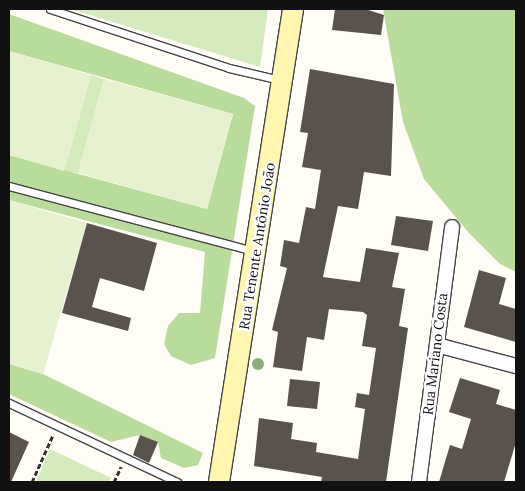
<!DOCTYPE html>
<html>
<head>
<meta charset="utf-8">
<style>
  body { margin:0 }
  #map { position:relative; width:525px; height:491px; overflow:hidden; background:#fffdf5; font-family:Lora,serif }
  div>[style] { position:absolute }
  .green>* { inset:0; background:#d5ebbd }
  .forest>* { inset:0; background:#b9dc9c }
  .pitch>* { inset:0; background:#e6f2cf }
  .building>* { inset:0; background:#5a524d }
  .path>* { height:3px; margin-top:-1.5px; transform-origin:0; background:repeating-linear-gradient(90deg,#333 0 5px,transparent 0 7.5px) }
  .roads { filter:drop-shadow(1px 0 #444) drop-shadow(-1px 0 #444) drop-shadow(0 1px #444) drop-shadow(0 -1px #444) }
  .lane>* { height:7px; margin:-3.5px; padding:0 3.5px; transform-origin:3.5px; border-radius:3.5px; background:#fff }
  .street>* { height:14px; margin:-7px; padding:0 7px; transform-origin:7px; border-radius:7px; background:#fff }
  .secondary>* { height:20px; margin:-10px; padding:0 10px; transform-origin:10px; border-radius:10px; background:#fff6b0 }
  .trees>* { width:12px; height:12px; margin:-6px; border-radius:50%; background:#8dad7f }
  span { translate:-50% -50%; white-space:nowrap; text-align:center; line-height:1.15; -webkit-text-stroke:5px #fff; paint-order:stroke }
  .street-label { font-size:14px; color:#111 }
  .frame { position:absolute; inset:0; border:10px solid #111; pointer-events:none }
</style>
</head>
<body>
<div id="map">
  <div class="green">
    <i style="clip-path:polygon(70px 9px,268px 9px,260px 67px)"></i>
    <i style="clip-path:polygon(91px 75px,104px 79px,78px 173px,64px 171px)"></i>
    <i style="clip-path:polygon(50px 449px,111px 478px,108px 482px,36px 482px)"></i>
  </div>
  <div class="forest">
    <i style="clip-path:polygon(383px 9px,516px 9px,516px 272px,500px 264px,468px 232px,424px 179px,403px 122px)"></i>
    <i style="clip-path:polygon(9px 14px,244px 98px,255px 106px,215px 358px,191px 365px,171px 356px,164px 344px,168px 326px,179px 313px,200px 313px,205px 252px,9px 200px,9px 155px,207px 209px,233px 114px,9px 51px)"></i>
    <i style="clip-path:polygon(9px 364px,43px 374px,203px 453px,198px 465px,184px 468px,161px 458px,158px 442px,140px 435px,111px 442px,9px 394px)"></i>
  </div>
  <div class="pitch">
    <i style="clip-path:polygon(9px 51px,91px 75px,64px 171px,9px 155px)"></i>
    <i style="clip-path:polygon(104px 79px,233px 114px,207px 209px,78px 173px)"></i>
    <i style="clip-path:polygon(9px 200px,87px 223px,43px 374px,9px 364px)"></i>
  </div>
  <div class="building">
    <i style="clip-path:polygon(335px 9px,365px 9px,384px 15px,381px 35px,332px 30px)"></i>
    <i style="clip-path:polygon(310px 69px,394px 84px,391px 176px,364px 172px,358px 209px,338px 206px,323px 277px,360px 282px,366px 248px,399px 253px,392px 287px,405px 289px,399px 326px,408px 328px,386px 482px,321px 482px,322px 477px,254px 466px,259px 418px,293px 423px,291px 439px,317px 443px,316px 452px,358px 459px,365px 409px,355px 407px,357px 393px,369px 395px,376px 348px,362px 346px,367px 315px,363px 312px,329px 309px,324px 340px,307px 337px,302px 371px,273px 367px,278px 332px,272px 330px,287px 268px,280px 266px,284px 240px,299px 243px,306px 207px,315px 209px,321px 170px,302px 167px,308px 133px,300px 132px)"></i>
    <i style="clip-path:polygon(396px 216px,433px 221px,428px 251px,391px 245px)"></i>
    <i style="clip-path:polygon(87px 223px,157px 243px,144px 291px,100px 278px,92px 307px,131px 318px,128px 331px,62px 313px)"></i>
    <i style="clip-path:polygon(479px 270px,506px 278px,499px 304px,516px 309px,516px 342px,464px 327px)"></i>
    <i style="clip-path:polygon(460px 378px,500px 390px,496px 404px,516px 410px,516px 442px,504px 482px,439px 482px,450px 445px,462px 449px,471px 419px,449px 412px)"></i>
    <i style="clip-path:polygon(290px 379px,320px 382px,317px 409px,287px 406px)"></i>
    <i style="clip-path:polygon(9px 432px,29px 442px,11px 482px,9px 482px)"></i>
    <i style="clip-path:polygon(140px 435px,158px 442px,149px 463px,133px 455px)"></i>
  </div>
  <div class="path">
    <i style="left:32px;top:482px;width:51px;rotate:-65.9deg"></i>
    <i style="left:114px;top:482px;width:17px;rotate:-65deg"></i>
  </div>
  <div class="roads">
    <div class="lane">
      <i style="left:50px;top:9px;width:188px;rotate:18.2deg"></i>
      <i style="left:229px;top:68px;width:52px;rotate:13.2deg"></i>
      <i style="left:9px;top:186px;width:253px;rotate:14.9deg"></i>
      <i style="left:9px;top:403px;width:186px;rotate:25.2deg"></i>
    </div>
    <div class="street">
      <i style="left:437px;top:345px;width:82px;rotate:14.9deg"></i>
      <i style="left:419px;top:482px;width:257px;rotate:-82.6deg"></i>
    </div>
    <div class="secondary">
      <i style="left:219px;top:482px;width:479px;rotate:-81.1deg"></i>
    </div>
  </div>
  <div class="trees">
    <i style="left:258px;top:364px"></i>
  </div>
  <div class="street-label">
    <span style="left:257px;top:246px;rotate:-81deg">Rua Tenente Antônio João</span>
    <span style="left:435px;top:354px;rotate:-83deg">Rua Mariano Costa</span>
  </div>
  <div class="frame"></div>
</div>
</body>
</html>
